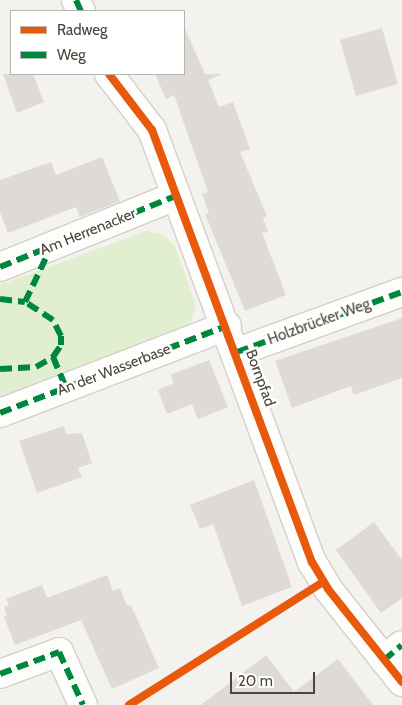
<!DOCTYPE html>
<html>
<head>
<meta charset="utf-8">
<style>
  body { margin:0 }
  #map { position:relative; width:402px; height:705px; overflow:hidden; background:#f4f2ee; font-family:Cabin,sans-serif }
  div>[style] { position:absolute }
  .green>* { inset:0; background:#e1eecf }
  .building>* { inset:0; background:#dedbd6 }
  .roads { filter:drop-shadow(1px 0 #d2d0cb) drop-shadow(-1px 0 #d2d0cb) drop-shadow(0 1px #d2d0cb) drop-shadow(0 -1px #d2d0cb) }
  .street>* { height:28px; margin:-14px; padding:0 14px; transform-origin:14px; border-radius:14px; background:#fdfdfc }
  .quiet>* { height:6px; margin-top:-3px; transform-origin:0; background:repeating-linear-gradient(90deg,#00873e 0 12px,transparent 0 18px) }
  .cycleway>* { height:8px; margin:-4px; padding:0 4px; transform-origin:4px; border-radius:4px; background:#e8590c }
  span { translate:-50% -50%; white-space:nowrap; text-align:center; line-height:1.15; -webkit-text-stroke:5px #fff; paint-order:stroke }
  .street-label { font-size:15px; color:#4b4439 }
  .legend { position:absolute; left:10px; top:10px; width:175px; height:65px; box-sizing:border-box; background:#fff; border:1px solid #b7b4b0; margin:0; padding:6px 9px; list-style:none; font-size:15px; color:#4b4439 }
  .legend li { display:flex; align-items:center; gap:10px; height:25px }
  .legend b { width:25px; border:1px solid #b7b4b0 }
  .scale { position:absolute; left:230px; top:672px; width:85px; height:22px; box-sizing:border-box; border:2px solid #4b4439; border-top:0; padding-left:6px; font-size:15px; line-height:18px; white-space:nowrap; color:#4b4439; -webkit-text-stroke:4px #fff; paint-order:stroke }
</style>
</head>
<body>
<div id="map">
  <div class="green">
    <i style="clip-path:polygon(146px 231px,164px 235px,175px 246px,196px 306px,191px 322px,184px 328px,0 398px,0 285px)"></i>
  </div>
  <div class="building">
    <i style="clip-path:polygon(184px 26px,205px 74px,223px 74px,208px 80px,219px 107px,233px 102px,250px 149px,240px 152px,267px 216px,263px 218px,268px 232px,262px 233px,286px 295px,245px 311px,205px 214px,209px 213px,202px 194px,208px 192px,174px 95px,166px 99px,155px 74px,184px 74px)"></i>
    <i style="clip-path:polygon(382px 28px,398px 84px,356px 96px,340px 40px)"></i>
    <i style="clip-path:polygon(3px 74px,33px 74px,44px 102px,17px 113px)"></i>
    <i style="clip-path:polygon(102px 157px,120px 201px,80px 217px,76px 207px,8px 233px,0 212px,0 180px,51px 162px,56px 175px)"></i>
    <i style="clip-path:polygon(402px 318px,402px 378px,354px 395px,351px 386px,292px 408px,275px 361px)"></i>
    <i style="clip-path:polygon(209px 360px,228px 407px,198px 419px,192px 404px,167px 414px,158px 390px,174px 383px,170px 375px)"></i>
    <i style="clip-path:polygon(64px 426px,66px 434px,82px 433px,92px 463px,78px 468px,82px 477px,37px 493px,19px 441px)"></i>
    <i style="clip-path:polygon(254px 480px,292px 587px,242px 606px,213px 524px,200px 529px,190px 505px)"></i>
    <i style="clip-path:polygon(374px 522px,402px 560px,402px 598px,381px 613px,336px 550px)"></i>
    <i style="clip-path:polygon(107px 575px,113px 591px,120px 588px,127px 606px,131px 605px,159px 668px,112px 689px,81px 620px,15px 645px,4px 617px,7px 615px,4px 607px,9px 605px,6px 599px,42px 585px,47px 598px)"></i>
    <i style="clip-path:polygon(266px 655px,294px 692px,338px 659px,373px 705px,201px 705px)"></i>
  </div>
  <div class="roads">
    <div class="street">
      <i style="left:76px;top:0;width:12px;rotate:66deg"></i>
      <i style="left:109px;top:74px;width:71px;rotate:52.5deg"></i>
      <i style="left:152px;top:130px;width:461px;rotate:69.7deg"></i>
      <i style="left:312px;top:562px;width:31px;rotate:59deg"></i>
      <i style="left:328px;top:589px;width:119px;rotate:51.5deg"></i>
      <i style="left:0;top:267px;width:190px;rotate:-22deg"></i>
      <i style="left:237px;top:352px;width:176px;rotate:-20deg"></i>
      <i style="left:0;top:413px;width:243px;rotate:-21deg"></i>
      <i style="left:384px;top:660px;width:23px;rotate:-40deg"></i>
      <i style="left:0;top:674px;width:63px;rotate:-20.4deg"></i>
      <i style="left:59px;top:652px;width:58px;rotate:65.6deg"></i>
    </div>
  </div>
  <div class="quiet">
    <i style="left:76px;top:0;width:12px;rotate:66deg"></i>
    <i style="left:0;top:267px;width:190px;rotate:-22deg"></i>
    <i style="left:0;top:299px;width:25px;rotate:7deg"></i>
    <i style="left:25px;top:302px;width:61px;rotate:-64.7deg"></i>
    <i style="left:237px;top:352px;width:176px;rotate:-20deg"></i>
    <i style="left:53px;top:357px;width:34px;rotate:67deg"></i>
    <i style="left:0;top:369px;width:36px;rotate:-3deg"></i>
    <i style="left:36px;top:367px;width:20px;rotate:-30deg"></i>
    <i style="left:53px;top:357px;width:14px;rotate:-56deg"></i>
    <i style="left:61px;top:345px;width:9px;rotate:-90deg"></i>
    <i style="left:61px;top:336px;width:18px;rotate:-117deg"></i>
    <i style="left:53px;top:320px;width:33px;rotate:-147deg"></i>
    <i style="left:0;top:413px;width:243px;rotate:-21deg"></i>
    <i style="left:384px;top:660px;width:23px;rotate:-40deg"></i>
    <i style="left:0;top:674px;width:63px;rotate:-20.4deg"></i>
    <i style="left:59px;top:652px;width:58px;rotate:65.6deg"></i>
  </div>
  <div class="cycleway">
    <i style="left:109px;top:74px;width:71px;rotate:52.5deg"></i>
    <i style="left:152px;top:130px;width:461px;rotate:69.7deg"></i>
    <i style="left:312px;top:562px;width:31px;rotate:59deg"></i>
    <i style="left:328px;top:589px;width:119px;rotate:51.5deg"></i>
    <i style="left:129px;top:705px;width:230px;rotate:-32.4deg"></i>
  </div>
  <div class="street-label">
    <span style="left:88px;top:232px;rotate:-22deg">Am Herrenacker</span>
    <span style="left:319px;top:322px;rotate:-20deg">Holzbrücker Weg</span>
    <span style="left:114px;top:370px;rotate:-21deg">An der Wasserbase</span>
    <span style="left:260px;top:378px;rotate:70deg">Bornpfad</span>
  </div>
  <ul class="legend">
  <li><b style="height:6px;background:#e8590c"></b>Radweg</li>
  <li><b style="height:6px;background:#00873e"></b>Weg</li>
  </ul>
  <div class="scale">20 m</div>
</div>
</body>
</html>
